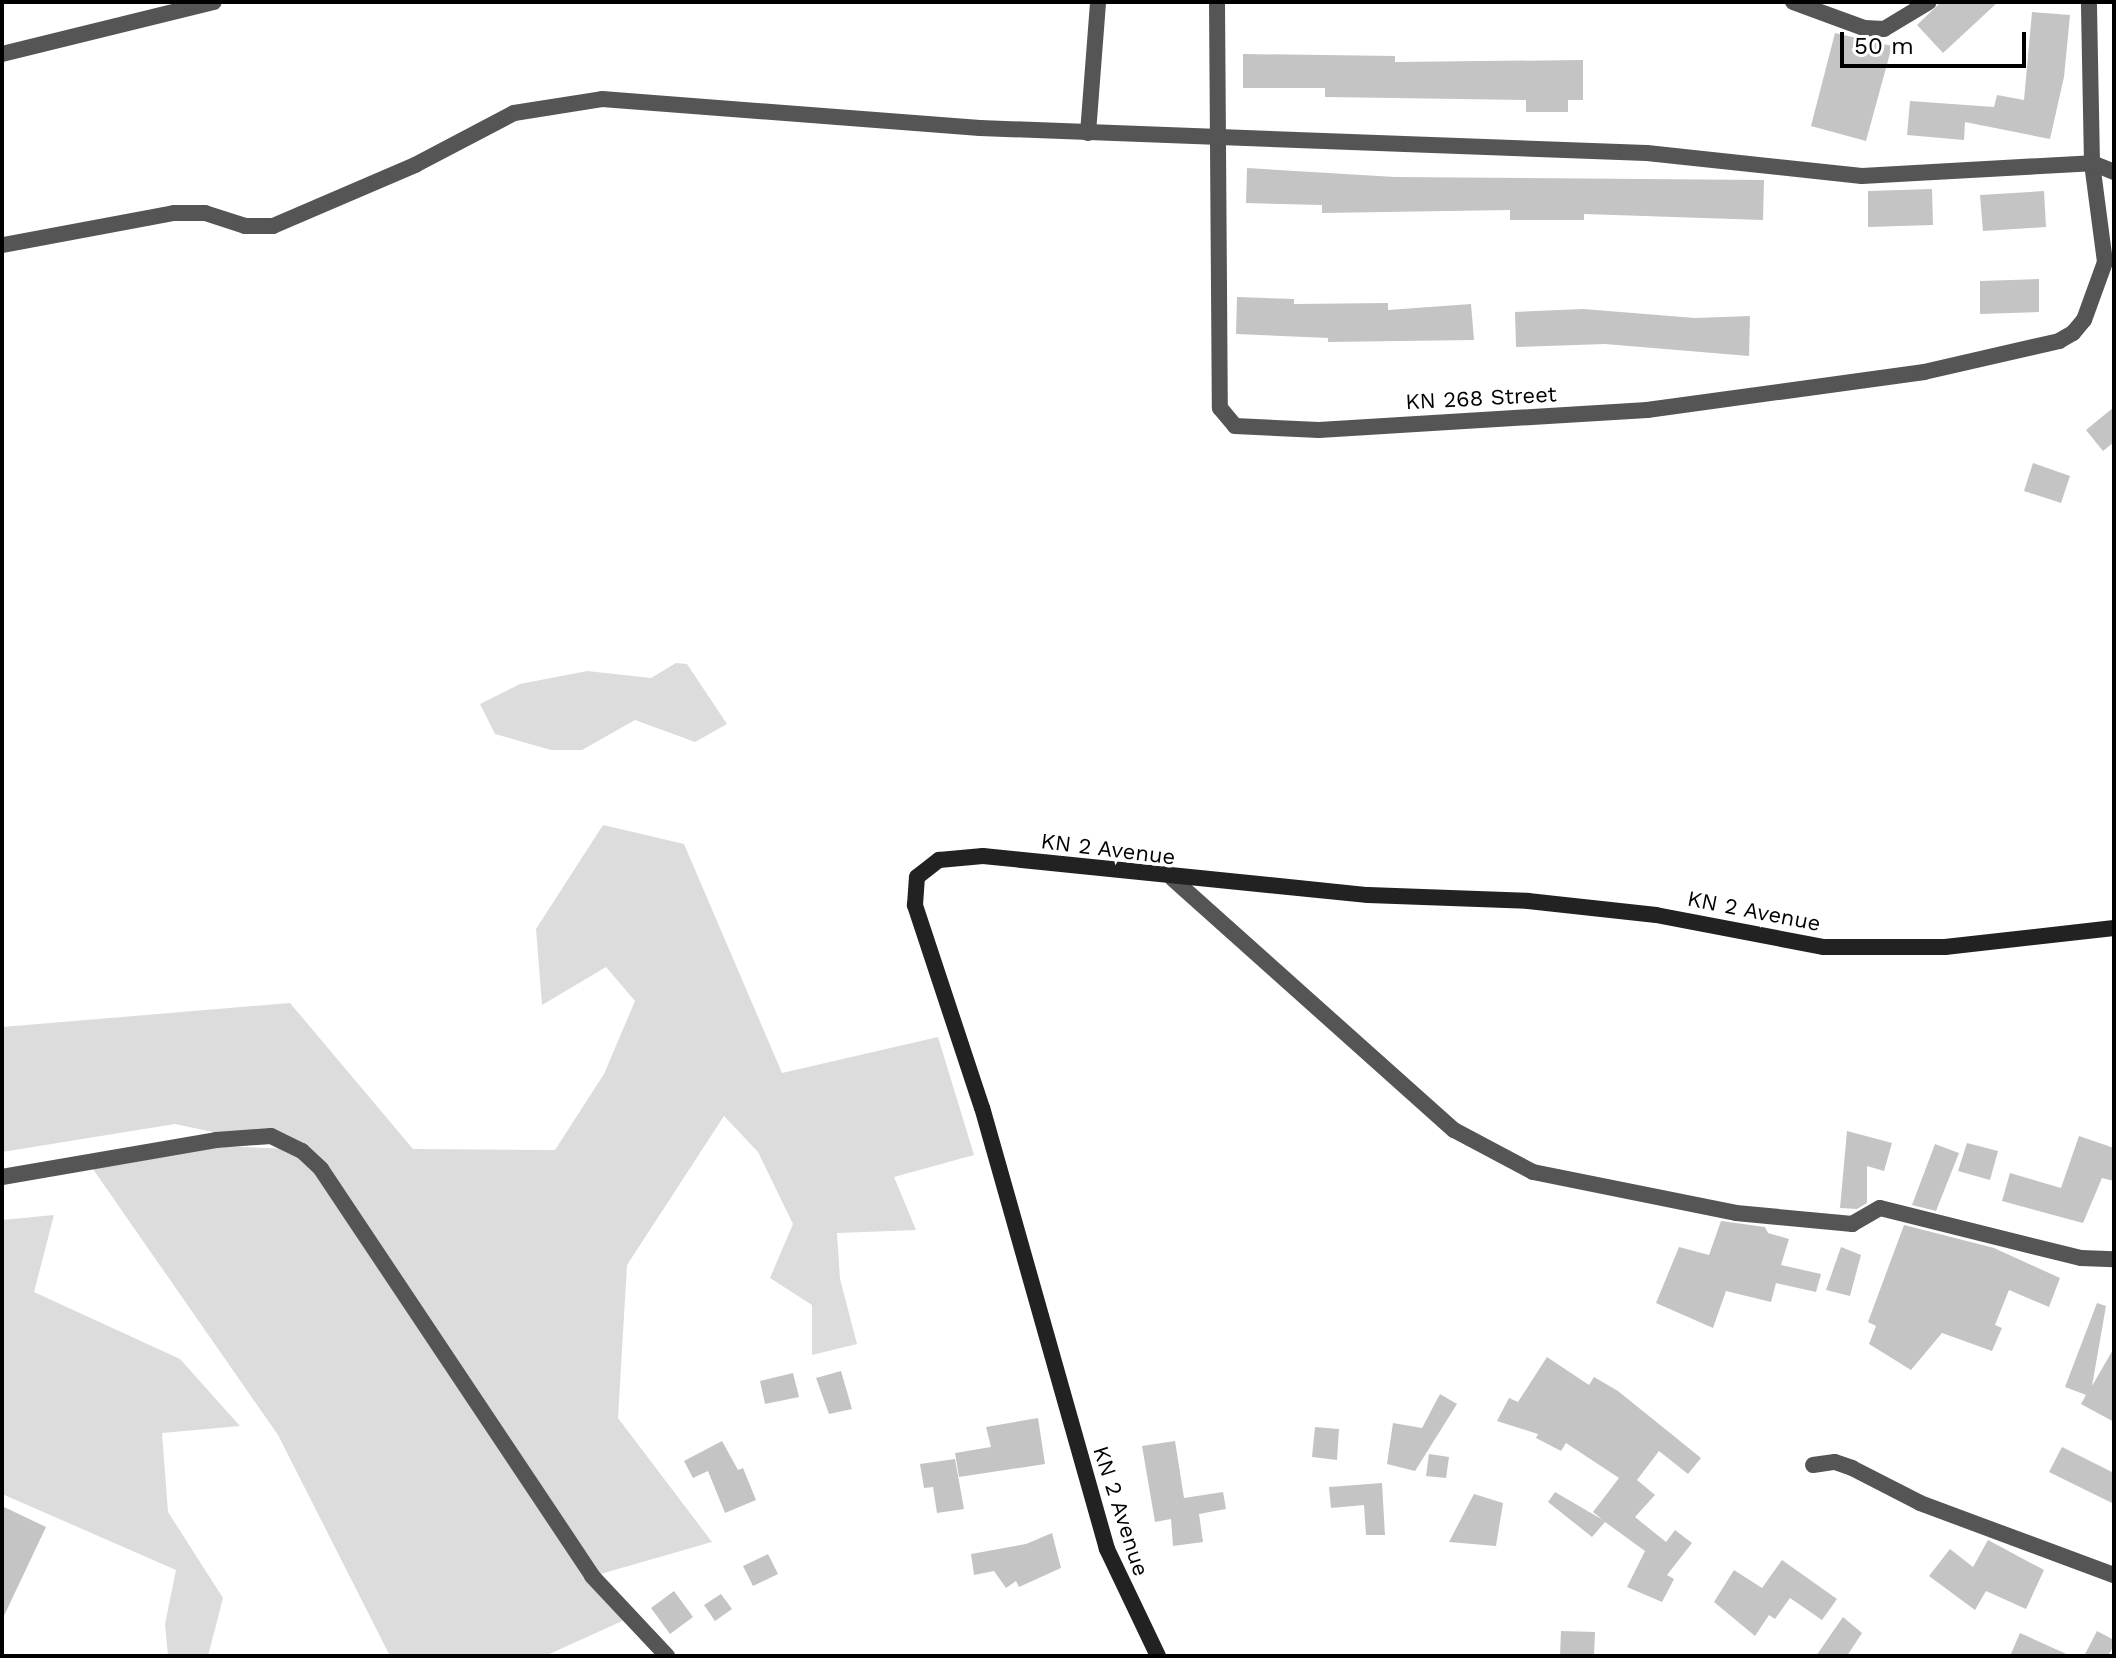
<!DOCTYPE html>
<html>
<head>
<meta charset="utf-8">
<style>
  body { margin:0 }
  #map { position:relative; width:2116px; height:1658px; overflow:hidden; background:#fff; font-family:"Work Sans",sans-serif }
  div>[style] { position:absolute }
  .green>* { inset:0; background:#dcdcdc }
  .building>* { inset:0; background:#c4c4c4 }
  .street>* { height:16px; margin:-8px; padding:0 8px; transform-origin:8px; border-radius:8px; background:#555 }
  .secondary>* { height:16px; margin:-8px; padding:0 8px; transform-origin:8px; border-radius:8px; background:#222 }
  span { translate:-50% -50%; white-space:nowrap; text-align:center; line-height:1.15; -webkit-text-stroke:7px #fff; paint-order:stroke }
  .street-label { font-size:22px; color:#000 }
  .frame { position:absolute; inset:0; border:4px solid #000; pointer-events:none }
  .scale { position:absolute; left:1840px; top:32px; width:186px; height:36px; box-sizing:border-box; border:4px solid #000; border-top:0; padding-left:10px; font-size:24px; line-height:28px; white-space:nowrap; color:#000; -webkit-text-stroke:6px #fff; paint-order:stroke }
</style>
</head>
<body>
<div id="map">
  <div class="green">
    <i style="clip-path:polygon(676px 663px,687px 664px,727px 724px,695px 742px,635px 720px,582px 750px,551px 750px,495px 734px,480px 704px,520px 684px,587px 671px,651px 678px)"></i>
    <i style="clip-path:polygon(603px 825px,684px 844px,782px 1073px,938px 1037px,974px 1155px,894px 1177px,916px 1230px,837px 1233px,840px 1279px,857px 1344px,812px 1355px,812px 1305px,770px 1278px,793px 1224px,758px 1152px,724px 1116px,627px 1265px,618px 1418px,712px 1542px,597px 1575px,631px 1617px,545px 1656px,390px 1656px,278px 1435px,88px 1162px,188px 1145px,295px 1149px,175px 1124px,2px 1152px,2px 1027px,290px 1003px,413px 1149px,555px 1150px,604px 1074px,635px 1001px,606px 967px,542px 1005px,536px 929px)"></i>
    <i style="clip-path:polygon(54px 1215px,34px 1292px,180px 1359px,240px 1426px,162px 1433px,168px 1512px,223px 1598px,208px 1656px,168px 1656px,165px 1624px,176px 1570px,2px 1494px,2px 1220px)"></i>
  </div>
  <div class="building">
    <i style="clip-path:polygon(1941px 2px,1998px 2px,1943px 53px,1917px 25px)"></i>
    <i style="clip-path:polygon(2032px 12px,2070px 15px,2064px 77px,2050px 139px,1965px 122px,1964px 140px,1907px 135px,1910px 101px,1994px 107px,1997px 95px,2024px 100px)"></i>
    <i style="clip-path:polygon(1835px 33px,1892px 46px,1866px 141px,1811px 126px)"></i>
    <i style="clip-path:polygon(1243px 54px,1395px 56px,1395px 62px,1583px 60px,1583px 100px,1568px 100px,1568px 112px,1526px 112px,1526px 100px,1325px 97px,1325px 88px,1243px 88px)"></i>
    <i style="clip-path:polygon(1247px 168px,1395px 177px,1764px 180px,1763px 220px,1584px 214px,1584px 220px,1510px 220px,1510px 210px,1322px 213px,1322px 205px,1246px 203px)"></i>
    <i style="clip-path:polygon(1932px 189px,1933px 225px,1868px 227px,1868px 191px)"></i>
    <i style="clip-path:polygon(2044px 191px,2046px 227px,1983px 231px,1980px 195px)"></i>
    <i style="clip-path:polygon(2039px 279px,2039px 312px,1980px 314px,1980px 281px)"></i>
    <i style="clip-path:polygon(1237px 297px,1294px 299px,1294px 304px,1388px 303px,1388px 310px,1471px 304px,1474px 340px,1328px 342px,1328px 338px,1236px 334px)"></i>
    <i style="clip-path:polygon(1583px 309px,1695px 318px,1750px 316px,1749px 356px,1605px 344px,1516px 347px,1515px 312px)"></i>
    <i style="clip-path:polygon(2114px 407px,2114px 442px,2103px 451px,2086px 430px)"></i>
    <i style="clip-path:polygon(2033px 463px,2070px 476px,2061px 503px,2024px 491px)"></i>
    <i style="clip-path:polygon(1847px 1131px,1892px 1143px,1884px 1171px,1867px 1166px,1867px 1203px,1857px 1209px,1840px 1208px)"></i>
    <i style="clip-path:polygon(2079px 1136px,2114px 1148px,2114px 1181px,2102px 1178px,2083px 1223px,2002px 1201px,2010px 1173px,2061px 1188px)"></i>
    <i style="clip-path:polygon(1967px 1143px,1998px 1151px,1990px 1180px,1958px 1171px)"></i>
    <i style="clip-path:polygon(1935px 1144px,1959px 1153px,1936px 1211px,1912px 1205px)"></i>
    <i style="clip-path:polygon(1721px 1221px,1765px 1227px,1768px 1233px,1789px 1239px,1781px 1265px,1821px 1274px,1816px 1292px,1776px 1283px,1771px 1302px,1726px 1291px,1713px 1328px,1656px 1303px,1679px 1247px,1709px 1255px)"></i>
    <i style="clip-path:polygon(1904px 1225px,1994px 1248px,2060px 1278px,2049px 1307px,2009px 1290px,1995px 1325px,2002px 1328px,1992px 1351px,1942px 1333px,1911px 1370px,1869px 1344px,1876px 1326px,1868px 1322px)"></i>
    <i style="clip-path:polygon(1841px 1247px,1861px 1255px,1850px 1296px,1826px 1290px)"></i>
    <i style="clip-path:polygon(2097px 1303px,2106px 1306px,2092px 1386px,2114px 1348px,2114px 1422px,2081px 1404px,2086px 1395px,2065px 1387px)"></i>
    <i style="clip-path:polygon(1547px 1357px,1589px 1385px,1594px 1377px,1618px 1391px,1701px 1458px,1688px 1474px,1659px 1451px,1637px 1480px,1655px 1495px,1635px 1517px,1666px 1542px,1675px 1530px,1692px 1543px,1667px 1575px,1674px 1579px,1662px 1602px,1627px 1587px,1645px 1551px,1605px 1522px,1592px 1537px,1548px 1502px,1555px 1492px,1603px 1520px,1593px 1512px,1619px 1478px,1566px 1443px,1561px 1451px,1536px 1438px,1538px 1434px,1497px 1421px,1509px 1398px,1518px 1402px)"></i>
    <i style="clip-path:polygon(841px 1371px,852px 1409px,829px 1414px,816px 1378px)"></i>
    <i style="clip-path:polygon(793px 1373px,799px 1397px,765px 1404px,760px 1381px)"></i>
    <i style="clip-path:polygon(1440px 1394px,1457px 1404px,1415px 1471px,1387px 1464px,1393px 1423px,1422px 1428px)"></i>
    <i style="clip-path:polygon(1038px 1418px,1045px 1464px,959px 1477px,955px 1453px,991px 1447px,986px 1427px)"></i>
    <i style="clip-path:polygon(1315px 1427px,1339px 1429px,1337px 1460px,1312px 1457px)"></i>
    <i style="clip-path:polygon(722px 1441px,738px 1470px,743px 1468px,756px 1500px,725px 1513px,708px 1471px,693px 1478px,684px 1461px)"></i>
    <i style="clip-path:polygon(1175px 1441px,1184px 1498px,1223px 1492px,1226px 1509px,1199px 1514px,1203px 1542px,1173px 1546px,1171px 1519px,1155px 1522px,1142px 1446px)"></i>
    <i style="clip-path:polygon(2062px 1447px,2114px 1473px,2114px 1504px,2049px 1472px)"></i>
    <i style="clip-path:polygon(1429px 1454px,1449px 1457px,1446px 1478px,1426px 1476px)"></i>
    <i style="clip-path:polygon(955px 1459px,964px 1509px,937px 1513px,933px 1487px,924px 1488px,920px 1464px)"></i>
    <i style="clip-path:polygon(1382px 1483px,1385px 1535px,1366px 1535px,1364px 1505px,1331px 1508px,1329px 1487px)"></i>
    <i style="clip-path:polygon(1474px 1494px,1503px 1503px,1496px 1546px,1449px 1542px)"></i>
    <i style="clip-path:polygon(2px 1506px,46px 1527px,2px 1620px)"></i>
    <i style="clip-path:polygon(1052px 1533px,1061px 1568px,1019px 1587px,1016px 1581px,1006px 1588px,994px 1571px,974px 1575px,971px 1554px,1026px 1544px)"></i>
    <i style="clip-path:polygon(1988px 1540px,2044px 1570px,2026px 1609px,1986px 1591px,1975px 1610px,1929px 1576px,1950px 1549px,1973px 1567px)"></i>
    <i style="clip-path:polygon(768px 1554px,778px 1574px,753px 1586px,743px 1566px)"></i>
    <i style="clip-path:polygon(1782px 1560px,1837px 1599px,1822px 1620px,1790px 1598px,1775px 1619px,1769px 1615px,1755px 1636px,1714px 1602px,1734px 1570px,1762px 1588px)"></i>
    <i style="clip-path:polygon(674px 1591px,693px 1617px,670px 1634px,651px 1608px)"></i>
    <i style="clip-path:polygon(721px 1594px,732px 1609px,715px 1621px,704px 1605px)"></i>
    <i style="clip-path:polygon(1843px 1617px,1862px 1633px,1847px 1656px,1816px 1656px)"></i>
    <i style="clip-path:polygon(1561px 1631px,1595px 1632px,1594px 1656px,1560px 1656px)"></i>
    <i style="clip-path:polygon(2097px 1631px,2114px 1640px,2114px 1645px,2108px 1656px,2084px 1656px)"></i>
    <i style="clip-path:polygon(2020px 1633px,2071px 1656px,2010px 1656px)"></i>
  </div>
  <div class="street">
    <i style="left:1217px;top:2px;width:406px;rotate:89.6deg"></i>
    <i style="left:1220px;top:408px;width:23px;rotate:50deg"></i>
    <i style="left:1235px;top:426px;width:84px;rotate:2.7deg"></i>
    <i style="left:1319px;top:430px;width:329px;rotate:-3.5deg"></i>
    <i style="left:1647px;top:410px;width:280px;rotate:-7.8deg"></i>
    <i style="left:1924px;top:372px;width:139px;rotate:-12.9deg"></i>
    <i style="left:2059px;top:341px;width:16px;rotate:-30deg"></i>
    <i style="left:2073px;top:333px;width:17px;rotate:-50deg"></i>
    <i style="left:2084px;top:320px;width:62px;rotate:-70.1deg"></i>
    <i style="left:2105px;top:262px;width:100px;rotate:-97.5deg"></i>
    <i style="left:2092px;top:163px;width:161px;rotate:-91.1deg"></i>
    <i style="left:1793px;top:2px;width:76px;rotate:20.1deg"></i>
    <i style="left:1864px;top:28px;width:20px;rotate:3deg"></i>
    <i style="left:1884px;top:29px;width:52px;rotate:-31deg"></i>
    <i style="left:2px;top:54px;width:218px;rotate:-13.8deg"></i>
    <i style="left:1088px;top:133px;width:131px;rotate:-85.6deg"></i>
    <i style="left:3px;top:245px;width:174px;rotate:-10.6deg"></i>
    <i style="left:174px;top:213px;width:31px"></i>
    <i style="left:205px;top:213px;width:42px;rotate:18deg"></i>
    <i style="left:245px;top:226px;width:28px"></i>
    <i style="left:273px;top:226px;width:155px;rotate:-23.2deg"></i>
    <i style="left:415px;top:165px;width:112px;rotate:-27.7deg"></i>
    <i style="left:514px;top:113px;width:89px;rotate:-9deg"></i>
    <i style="left:602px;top:99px;width:379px;rotate:4.4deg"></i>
    <i style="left:980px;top:128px;width:667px;rotate:2.15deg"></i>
    <i style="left:1647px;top:153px;width:216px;rotate:6.1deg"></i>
    <i style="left:1862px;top:176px;width:230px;rotate:-3.2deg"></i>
    <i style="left:2092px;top:163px;width:24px;rotate:22deg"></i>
    <i style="left:1173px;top:879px;width:377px;rotate:41.8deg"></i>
    <i style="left:1454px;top:1130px;width:89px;rotate:28deg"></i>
    <i style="left:1533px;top:1172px;width:207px;rotate:11.4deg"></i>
    <i style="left:1736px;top:1213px;width:117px;rotate:5.4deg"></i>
    <i style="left:1852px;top:1224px;width:32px;rotate:-30deg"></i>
    <i style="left:1880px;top:1208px;width:207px;rotate:14deg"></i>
    <i style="left:2081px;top:1258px;width:33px;rotate:2deg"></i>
    <i style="left:2px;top:1177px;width:217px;rotate:-9.8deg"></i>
    <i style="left:216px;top:1140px;width:55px;rotate:-4.2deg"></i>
    <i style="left:271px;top:1136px;width:34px;rotate:26deg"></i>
    <i style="left:302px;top:1151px;width:26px;rotate:43deg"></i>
    <i style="left:321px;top:1169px;width:489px;rotate:56.3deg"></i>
    <i style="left:592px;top:1576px;width:110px;rotate:46.8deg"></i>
    <i style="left:1813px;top:1465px;width:22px;rotate:-8deg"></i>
    <i style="left:1835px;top:1462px;width:18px;rotate:19deg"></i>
    <i style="left:1852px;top:1468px;width:76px;rotate:27.2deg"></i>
    <i style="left:1920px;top:1503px;width:207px;rotate:20.4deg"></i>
  </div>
  <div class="secondary">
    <i style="left:1158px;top:1656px;width:119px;rotate:-115.5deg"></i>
    <i style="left:1107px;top:1549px;width:458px;rotate:-105.8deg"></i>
    <i style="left:982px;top:1108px;width:214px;rotate:-108.3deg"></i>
    <i style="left:915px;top:905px;width:28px;rotate:-86deg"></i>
    <i style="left:917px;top:877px;width:28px;rotate:-38deg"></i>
    <i style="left:939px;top:860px;width:44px;rotate:-5.2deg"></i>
    <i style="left:983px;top:856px;width:387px;rotate:5.8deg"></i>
    <i style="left:1368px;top:895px;width:160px;rotate:2.1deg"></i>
    <i style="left:1528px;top:901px;width:129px;rotate:6.2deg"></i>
    <i style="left:1656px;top:915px;width:171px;rotate:10.8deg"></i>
    <i style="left:1824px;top:947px;width:121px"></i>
    <i style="left:1945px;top:947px;width:170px;rotate:-6.4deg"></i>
  </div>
  <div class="street-label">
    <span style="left:1481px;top:398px;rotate:-3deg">KN 268 Street</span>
    <span style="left:1108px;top:849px;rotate:7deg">KN 2 Avenue</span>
    <span style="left:1754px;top:911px;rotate:11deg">KN 2 Avenue</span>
    <span style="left:1121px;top:1511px;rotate:72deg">KN 2 Avenue</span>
  </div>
  <div class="frame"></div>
  <div class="scale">50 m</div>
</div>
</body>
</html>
